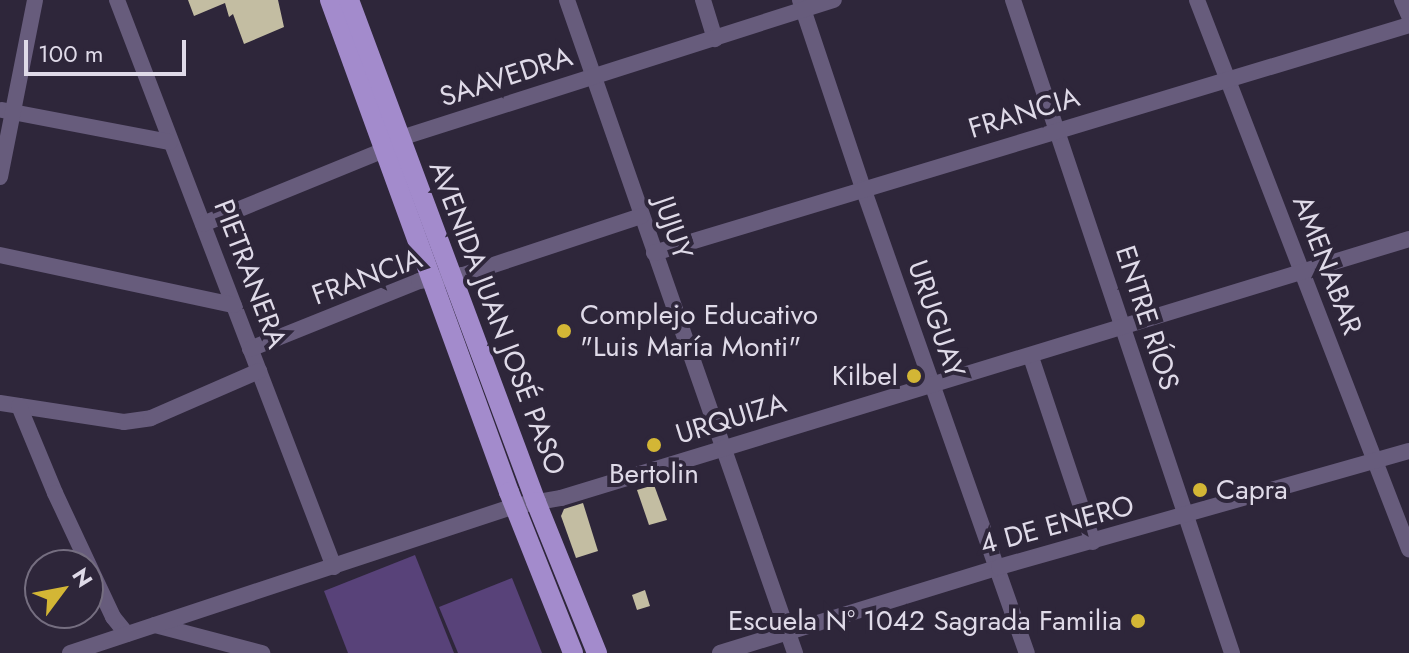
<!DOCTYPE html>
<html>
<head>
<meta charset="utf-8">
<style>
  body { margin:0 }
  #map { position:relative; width:1409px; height:653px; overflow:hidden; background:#2e263a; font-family:Jost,sans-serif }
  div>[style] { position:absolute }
  .green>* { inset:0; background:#584279 }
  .building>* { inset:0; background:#c3bda2 }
  .minor>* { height:16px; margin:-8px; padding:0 8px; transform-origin:8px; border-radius:8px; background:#675c7c }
  .major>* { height:20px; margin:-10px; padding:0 10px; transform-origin:10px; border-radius:10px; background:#a38bcc }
  .dots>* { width:22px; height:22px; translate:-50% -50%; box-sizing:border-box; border:4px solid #2e263a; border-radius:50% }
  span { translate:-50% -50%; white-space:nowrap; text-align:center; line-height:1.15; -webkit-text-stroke:8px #2e263a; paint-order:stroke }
  .street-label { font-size:28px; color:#dfdae8 }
  .poi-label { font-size:28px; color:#dfdae8 }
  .left { translate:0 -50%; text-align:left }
  .right { translate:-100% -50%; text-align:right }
  .north { position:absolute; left:24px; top:549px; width:80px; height:80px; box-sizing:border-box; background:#2e263a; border:2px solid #756e80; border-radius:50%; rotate:58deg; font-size:22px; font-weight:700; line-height:32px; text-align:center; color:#dfdae8 }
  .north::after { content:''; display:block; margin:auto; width:28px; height:36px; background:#d3b635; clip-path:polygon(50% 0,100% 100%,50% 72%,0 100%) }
  .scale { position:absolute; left:24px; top:40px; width:162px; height:36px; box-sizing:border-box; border:4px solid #dfdae8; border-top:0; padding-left:10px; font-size:24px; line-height:28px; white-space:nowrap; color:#dfdae8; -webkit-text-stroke:6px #2e263a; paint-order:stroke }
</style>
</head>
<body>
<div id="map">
  <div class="green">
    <i style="clip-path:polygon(415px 555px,454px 653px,348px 653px,324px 591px)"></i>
    <i style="clip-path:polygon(512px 578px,542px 653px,458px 653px,439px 607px)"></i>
  </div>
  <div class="building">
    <i style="clip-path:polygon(188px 0,278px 0,284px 27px,244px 44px,233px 14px,229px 17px,225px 3px,194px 16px)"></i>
    <i style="clip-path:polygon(654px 485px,667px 520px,649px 525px,637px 490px)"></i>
    <i style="clip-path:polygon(583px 503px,598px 551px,576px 558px,561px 516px,564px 509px)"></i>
    <i style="clip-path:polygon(645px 590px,650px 606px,637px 610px,632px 595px)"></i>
  </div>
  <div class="minor">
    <i style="left:117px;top:0;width:607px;rotate:69.06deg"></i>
    <i style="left:567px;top:0;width:692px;rotate:70.75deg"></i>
    <i style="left:703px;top:0;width:41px;rotate:72.9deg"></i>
    <i style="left:800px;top:0;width:198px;rotate:71.5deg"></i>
    <i style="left:863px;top:188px;width:493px;rotate:70.6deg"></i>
    <i style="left:1013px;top:0;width:689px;rotate:71.46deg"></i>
    <i style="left:1197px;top:0;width:589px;rotate:68.89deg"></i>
    <i style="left:1402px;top:0;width:17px;rotate:66deg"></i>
    <i style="left:2px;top:110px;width:171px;rotate:10.8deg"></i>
    <i style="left:0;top:177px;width:180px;rotate:-78.8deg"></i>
    <i style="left:203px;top:224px;width:196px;rotate:-22.2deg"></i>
    <i style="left:384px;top:150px;width:27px;rotate:-31deg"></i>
    <i style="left:407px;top:136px;width:448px;rotate:-17.7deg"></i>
    <i style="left:654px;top:253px;width:789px;rotate:-16.8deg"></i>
    <i style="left:0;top:255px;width:239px;rotate:12.1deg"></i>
    <i style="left:250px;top:349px;width:182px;rotate:-21.9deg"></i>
    <i style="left:419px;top:281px;width:44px;rotate:-7.8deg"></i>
    <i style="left:463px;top:275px;width:188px;rotate:-18.3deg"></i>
    <i style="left:1031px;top:357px;width:195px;rotate:71.5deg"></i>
    <i style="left:0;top:403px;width:125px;rotate:8.7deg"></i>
    <i style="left:124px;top:422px;width:27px;rotate:-8deg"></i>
    <i style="left:151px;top:418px;width:118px;rotate:-23.5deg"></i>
    <i style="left:19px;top:406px;width:94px;rotate:67.5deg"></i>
    <i style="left:55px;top:493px;width:137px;rotate:64.9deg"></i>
    <i style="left:113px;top:617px;width:22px;rotate:51deg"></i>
    <i style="left:155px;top:625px;width:111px;rotate:14.7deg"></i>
    <i style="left:70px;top:653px;width:469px;rotate:-18.3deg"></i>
    <i style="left:515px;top:506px;width:47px;rotate:-9.9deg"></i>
    <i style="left:561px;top:498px;width:887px;rotate:-16.98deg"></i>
    <i style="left:720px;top:653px;width:292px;rotate:-17.1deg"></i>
    <i style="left:999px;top:567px;width:426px;rotate:-15.8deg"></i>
  </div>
  <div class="major">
    <i style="left:330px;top:0;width:524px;rotate:70.01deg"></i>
    <i style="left:509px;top:492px;width:173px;rotate:68.3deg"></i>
    <i style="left:349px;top:0;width:536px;rotate:69.57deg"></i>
    <i style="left:536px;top:502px;width:163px;rotate:68deg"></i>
  </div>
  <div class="dots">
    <i style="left:564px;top:331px;background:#d3b635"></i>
    <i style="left:914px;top:376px;background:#d3b635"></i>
    <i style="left:654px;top:445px;background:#d3b635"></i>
    <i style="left:1200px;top:490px;background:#d3b635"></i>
    <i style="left:1138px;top:621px;background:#d3b635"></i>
  </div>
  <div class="street-label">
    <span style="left:506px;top:77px;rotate:-18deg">SAAVEDRA</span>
    <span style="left:1024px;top:113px;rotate:-17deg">FRANCIA</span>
    <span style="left:673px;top:228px;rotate:71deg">JUJUY</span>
    <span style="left:1327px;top:265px;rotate:69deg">AMENABAR</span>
    <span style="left:250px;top:274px;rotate:69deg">PIETRANERA</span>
    <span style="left:367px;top:277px;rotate:-20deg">FRANCIA</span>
    <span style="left:497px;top:318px;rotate:69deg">AVENIDA JUAN JOSÉ PASO</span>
    <span style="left:1147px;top:318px;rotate:72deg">ENTRE RÍOS</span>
    <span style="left:936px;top:319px;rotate:71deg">URUGUAY</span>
    <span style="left:731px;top:419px;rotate:-17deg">URQUIZA</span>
    <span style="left:1057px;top:525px;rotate:-15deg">4 DE ENERO</span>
  </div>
  <div class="poi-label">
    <span class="left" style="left:580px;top:331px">Complejo Educativo<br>"Luis María Monti"</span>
    <span class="right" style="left:898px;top:376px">Kilbel</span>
    <span style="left:654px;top:474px">Bertolin</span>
    <span class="left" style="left:1216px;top:490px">Capra</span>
    <span class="right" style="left:1122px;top:621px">Escuela Nº 1042 Sagrada Familia</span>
  </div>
  <div class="north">N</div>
  <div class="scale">100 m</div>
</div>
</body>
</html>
